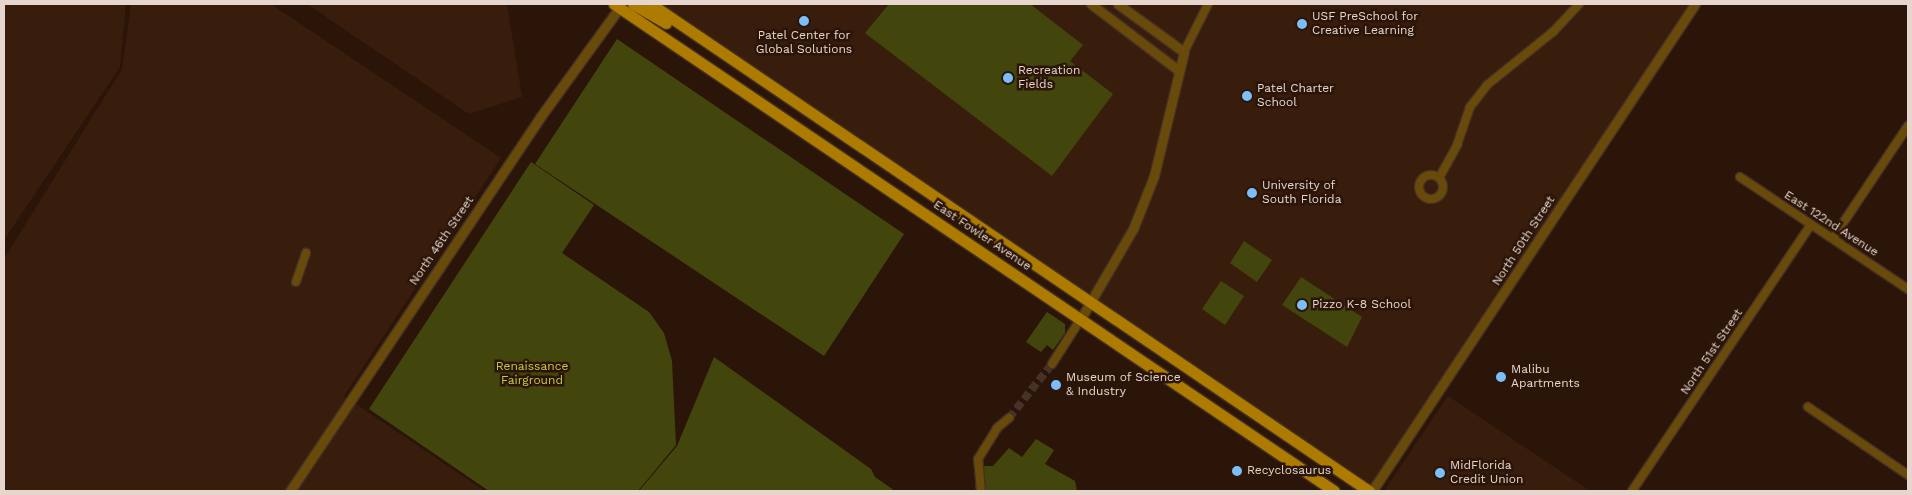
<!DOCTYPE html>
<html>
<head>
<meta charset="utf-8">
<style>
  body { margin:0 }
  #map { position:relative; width:1912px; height:495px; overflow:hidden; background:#2b1509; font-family:"Work Sans",sans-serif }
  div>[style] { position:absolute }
  .built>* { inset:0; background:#381c0c }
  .green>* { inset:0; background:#43460c }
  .minor-tunnel>* { height:8px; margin-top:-4px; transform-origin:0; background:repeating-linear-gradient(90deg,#473227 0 8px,transparent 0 12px) }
  .roads { filter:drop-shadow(1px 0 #453025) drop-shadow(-1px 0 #453025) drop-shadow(0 1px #453025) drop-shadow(0 -1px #453025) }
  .minor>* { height:8px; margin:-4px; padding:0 4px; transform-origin:4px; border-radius:4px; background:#684a0a }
  .minor>.ring { margin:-4px; padding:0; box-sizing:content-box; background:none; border:8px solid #684a0a; border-radius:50% }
  .tertiary>* { height:9px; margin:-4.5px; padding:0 4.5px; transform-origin:4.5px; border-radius:4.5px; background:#684a0a }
  .primary>* { height:11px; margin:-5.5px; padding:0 5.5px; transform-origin:5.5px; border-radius:5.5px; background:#ac7b00 }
  .dots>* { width:14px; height:14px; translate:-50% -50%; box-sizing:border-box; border:2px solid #2b1509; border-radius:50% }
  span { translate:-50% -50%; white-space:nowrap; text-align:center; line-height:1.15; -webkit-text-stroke:5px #2b1509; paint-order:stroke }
  .poi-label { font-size:12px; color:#e6d6ce }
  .left { translate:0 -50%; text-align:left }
  .street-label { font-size:12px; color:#e6d6ce }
  .park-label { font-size:12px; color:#c4cd44 }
  .frame { position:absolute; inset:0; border:5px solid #e6d6ce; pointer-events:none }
</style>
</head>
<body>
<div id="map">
  <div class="built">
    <i style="clip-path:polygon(4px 4px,126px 4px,120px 67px,4px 240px)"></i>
    <i style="clip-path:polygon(131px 4px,271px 4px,501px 158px,344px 396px,485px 491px,4px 491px,4px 259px,122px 69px)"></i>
    <i style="clip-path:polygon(307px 4px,507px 4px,522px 97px,469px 114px)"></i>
    <i style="clip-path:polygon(651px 4px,1701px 4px,1372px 491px)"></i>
    <i style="clip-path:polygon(1448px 396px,1590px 491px,1384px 491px)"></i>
  </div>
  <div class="green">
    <i style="clip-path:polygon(889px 4px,1030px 4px,1083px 45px,1070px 61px,1113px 94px,1052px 176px,865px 33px)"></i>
    <i style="clip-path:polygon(617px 39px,904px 234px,824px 356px,535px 164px)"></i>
    <i style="clip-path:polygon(531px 162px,594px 205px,562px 253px,649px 312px,664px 333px,672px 361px,676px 445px,638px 491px,489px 491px,369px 409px)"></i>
    <i style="clip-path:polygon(1244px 241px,1272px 260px,1257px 282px,1230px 263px)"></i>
    <i style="clip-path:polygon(1301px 277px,1362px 317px,1347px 347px,1282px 305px)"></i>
    <i style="clip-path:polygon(1221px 281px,1244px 296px,1225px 325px,1202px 309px)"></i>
    <i style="clip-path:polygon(1047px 312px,1065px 324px,1065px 333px,1053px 350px,1047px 345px,1041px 352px,1026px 342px)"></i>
    <i style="clip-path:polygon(714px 357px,871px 469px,875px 477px,895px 491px,639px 491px,677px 446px)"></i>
    <i style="clip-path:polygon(1036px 439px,1054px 450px,1045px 464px,1075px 481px,1077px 491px,984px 491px,981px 466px,993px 466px,1009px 448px,1022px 457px)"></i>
  </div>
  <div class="minor-tunnel">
    <i style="left:1009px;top:418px;width:69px;rotate:-51.5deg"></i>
  </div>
  <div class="roads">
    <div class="minor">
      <i style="left:1184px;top:52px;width:54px;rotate:-63.4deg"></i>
      <i class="ring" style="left:1419px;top:175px;width:16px;height:16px"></i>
      <i style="left:1740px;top:177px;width:202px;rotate:33.7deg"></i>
      <i style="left:1439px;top:178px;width:38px;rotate:-61deg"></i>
      <i style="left:1457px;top:145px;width:40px;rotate:-71.1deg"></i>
      <i style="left:1470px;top:107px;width:28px;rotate:-52deg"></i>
      <i style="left:1487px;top:85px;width:85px;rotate:-38.8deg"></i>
      <i style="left:1553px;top:32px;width:38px;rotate:-47deg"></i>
      <i style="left:1833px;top:238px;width:135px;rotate:-56.2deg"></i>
      <i style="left:296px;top:282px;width:31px;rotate:-71deg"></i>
      <i style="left:1052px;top:364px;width:52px;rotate:-57.5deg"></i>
      <i style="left:1808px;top:407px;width:121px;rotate:34.2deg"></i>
      <i style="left:981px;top:491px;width:32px;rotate:-95deg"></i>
      <i style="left:978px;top:459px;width:36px;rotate:-58deg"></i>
      <i style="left:997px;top:428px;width:16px;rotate:-40deg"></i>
      <i style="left:1632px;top:491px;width:321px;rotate:-56.1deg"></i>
    </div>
    <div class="tertiary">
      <i style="left:1091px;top:4px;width:109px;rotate:37.2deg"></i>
      <i style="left:1080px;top:320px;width:105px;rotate:-59.8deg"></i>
      <i style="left:1133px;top:229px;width:57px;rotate:-68.4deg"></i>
      <i style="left:1154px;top:176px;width:128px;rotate:-76.4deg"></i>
      <i style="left:1184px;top:52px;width:82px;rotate:-144deg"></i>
      <i style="left:290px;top:491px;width:451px;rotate:-56.2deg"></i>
      <i style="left:541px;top:116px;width:135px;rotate:-54.1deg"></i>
      <i style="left:1372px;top:491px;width:584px;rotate:-56.45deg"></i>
    </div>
    <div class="primary">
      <i style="left:614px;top:4px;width:869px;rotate:34.07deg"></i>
      <i style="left:633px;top:4px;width:38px;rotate:30deg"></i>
      <i style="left:651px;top:4px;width:868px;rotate:34.15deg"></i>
    </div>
  </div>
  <div class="dots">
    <i style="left:804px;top:21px;background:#7cbef9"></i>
    <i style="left:1302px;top:24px;background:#7cbef9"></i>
    <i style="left:1008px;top:78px;background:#7cbef9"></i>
    <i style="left:1247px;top:96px;background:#7cbef9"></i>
    <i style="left:1252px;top:193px;background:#7cbef9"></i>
    <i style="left:1302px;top:305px;background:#7cbef9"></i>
    <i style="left:1501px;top:377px;background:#7cbef9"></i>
    <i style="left:1056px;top:385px;background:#7cbef9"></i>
    <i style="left:1237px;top:471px;background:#7cbef9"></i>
    <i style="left:1440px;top:473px;background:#7cbef9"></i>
  </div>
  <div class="poi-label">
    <span class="left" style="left:1312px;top:24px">USF PreSchool for<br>Creative Learning</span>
    <span style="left:804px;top:43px">Patel Center for<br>Global Solutions</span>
    <span class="left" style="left:1018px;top:78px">Recreation<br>Fields</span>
    <span class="left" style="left:1257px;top:96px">Patel Charter<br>School</span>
    <span class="left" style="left:1262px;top:193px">University of<br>South Florida</span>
    <span class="left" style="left:1312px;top:305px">Pizzo K-8 School</span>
    <span class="left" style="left:1511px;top:377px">Malibu<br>Apartments</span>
    <span class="left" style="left:1066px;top:385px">Museum of Science<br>&amp; Industry</span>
    <span class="left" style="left:1450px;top:473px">MidFlorida<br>Credit Union</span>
    <span class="left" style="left:1247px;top:471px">Recyclosaurus</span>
  </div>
  <div class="street-label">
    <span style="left:1831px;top:224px;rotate:33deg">East 122nd Avenue</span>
    <span style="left:982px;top:236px;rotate:34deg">East Fowler Avenue</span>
    <span style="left:442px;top:241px;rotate:-56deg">North 46th Street</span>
    <span style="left:1524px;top:241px;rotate:-57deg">North 50th Street</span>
    <span style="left:1712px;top:352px;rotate:-56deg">North 51st Street</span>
  </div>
  <div class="park-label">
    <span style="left:532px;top:374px">Renaissance<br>Fairground</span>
  </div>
  <div class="frame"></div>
</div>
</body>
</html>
